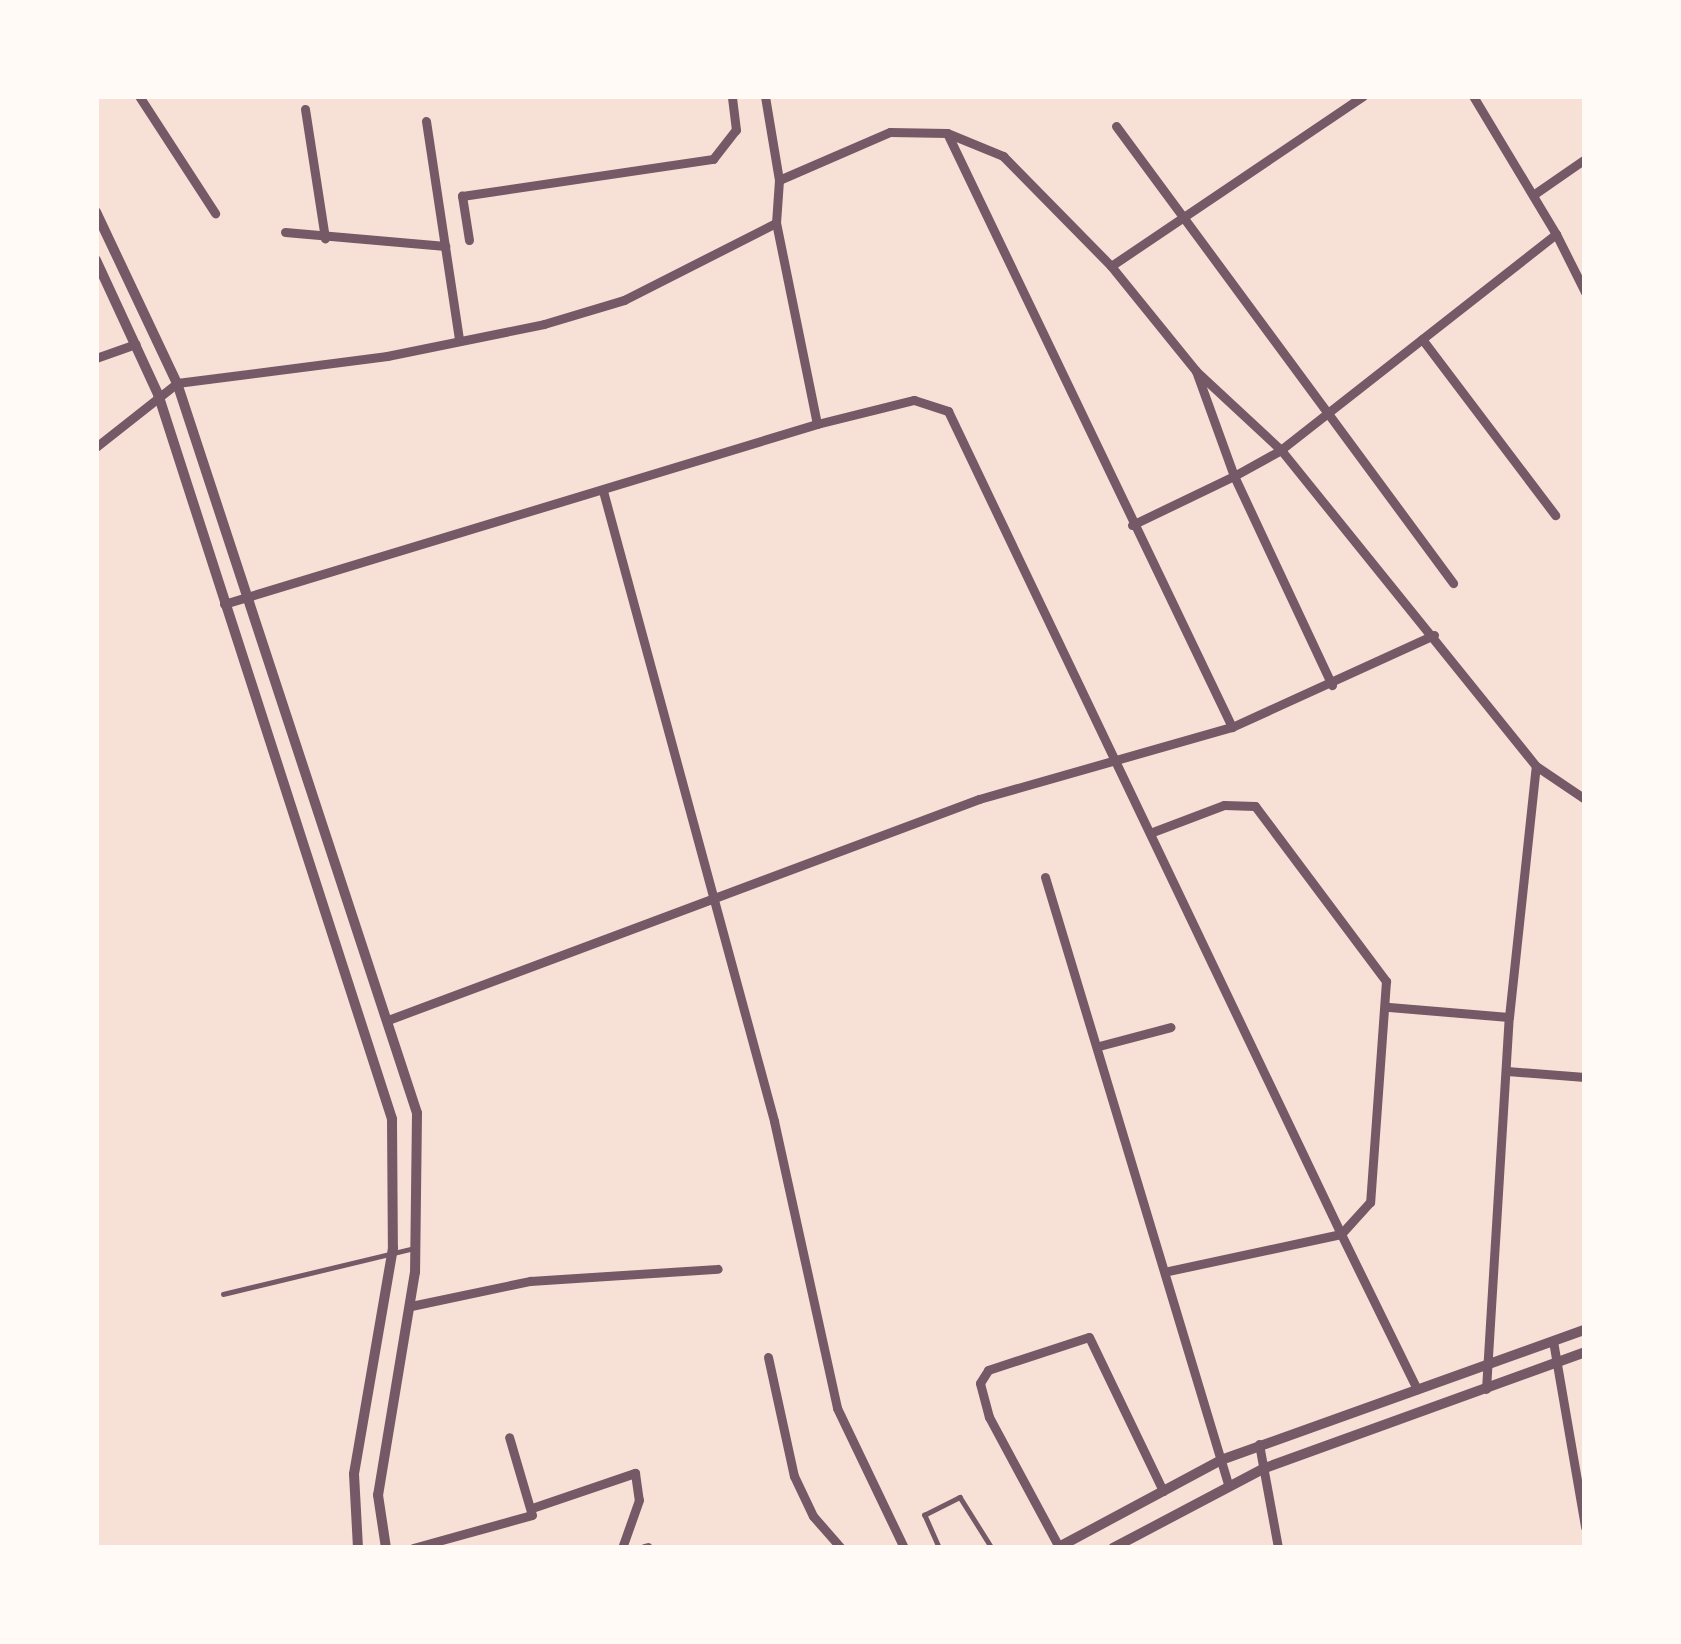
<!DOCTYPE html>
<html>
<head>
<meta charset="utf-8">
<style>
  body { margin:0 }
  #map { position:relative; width:1681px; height:1644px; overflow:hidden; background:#f7e1d7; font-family:"Open Sans",sans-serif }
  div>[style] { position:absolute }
  .service>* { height:4.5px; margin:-2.25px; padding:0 2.25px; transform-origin:2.25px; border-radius:2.25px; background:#755966 }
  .minor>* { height:9px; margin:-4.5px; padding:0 4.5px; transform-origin:4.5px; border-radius:4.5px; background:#755966 }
  .tertiary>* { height:10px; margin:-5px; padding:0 5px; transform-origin:5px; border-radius:5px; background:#755966 }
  span { translate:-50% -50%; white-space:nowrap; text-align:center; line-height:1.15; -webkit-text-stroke:9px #fffaf5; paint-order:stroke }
  .frame { position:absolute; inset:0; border:99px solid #fffaf5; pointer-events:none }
</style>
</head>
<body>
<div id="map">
  <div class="service">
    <i style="left:223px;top:1294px;width:197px;rotate:-13.5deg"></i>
    <i style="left:939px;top:1548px;width:36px;rotate:-114deg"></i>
    <i style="left:924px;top:1515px;width:40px;rotate:-26.6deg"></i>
    <i style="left:960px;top:1497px;width:60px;rotate:57.9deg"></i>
  </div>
  <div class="minor">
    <i style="left:139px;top:96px;width:140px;rotate:57deg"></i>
    <i style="left:1473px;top:96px;width:161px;rotate:59deg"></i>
    <i style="left:1556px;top:234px;width:350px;rotate:141.9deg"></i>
    <i style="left:1281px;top:450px;width:406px;rotate:51.1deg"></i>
    <i style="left:1536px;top:766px;width:59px;rotate:34deg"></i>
    <i style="left:305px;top:109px;width:131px;rotate:81.2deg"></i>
    <i style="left:426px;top:121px;width:221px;rotate:81.4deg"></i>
    <i style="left:1116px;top:126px;width:568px;rotate:53.59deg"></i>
    <i style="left:947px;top:133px;width:61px;rotate:22.3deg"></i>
    <i style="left:1003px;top:156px;width:154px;rotate:45.5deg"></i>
    <i style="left:1111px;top:266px;width:304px;rotate:-34deg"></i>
    <i style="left:779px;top:180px;width:121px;rotate:-23.4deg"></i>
    <i style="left:890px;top:132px;width:57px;rotate:1deg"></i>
    <i style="left:947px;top:133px;width:659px;rotate:64.37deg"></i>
    <i style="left:1533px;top:195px;width:63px;rotate:-34.7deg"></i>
    <i style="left:285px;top:232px;width:161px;rotate:5deg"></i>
    <i style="left:1556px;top:234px;width:65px;rotate:63.4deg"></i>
    <i style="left:469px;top:240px;width:45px;rotate:-99deg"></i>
    <i style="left:462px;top:196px;width:254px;rotate:-8.4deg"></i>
    <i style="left:713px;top:159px;width:37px;rotate:-52deg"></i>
    <i style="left:736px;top:130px;width:34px;rotate:-97deg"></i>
    <i style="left:1111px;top:266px;width:135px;rotate:51deg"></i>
    <i style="left:1196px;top:371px;width:116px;rotate:42.9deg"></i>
    <i style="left:1281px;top:450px;width:54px;rotate:151deg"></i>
    <i style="left:1234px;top:476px;width:112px;rotate:-109.9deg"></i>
    <i style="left:1422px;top:339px;width:221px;rotate:52.9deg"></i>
    <i style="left:96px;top:358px;width:42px;rotate:-19.3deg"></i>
    <i style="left:817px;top:424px;width:100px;rotate:-13.9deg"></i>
    <i style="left:914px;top:400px;width:36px;rotate:18deg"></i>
    <i style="left:948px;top:411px;width:912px;rotate:64.47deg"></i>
    <i style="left:1341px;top:1234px;width:176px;rotate:167.9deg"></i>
    <i style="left:96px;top:447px;width:103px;rotate:-38.3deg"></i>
    <i style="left:177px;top:383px;width:212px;rotate:-7.3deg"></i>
    <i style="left:387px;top:356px;width:160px;rotate:-11.5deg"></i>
    <i style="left:544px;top:324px;width:84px;rotate:-16.7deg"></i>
    <i style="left:624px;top:300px;width:170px;rotate:-26.9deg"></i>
    <i style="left:603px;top:491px;width:653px;rotate:74.81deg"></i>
    <i style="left:774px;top:1121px;width:294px;rotate:77.6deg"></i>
    <i style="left:837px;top:1408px;width:155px;rotate:64.4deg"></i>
    <i style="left:1132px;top:525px;width:113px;rotate:-25.7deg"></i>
    <i style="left:1234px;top:476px;width:231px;rotate:64.9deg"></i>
    <i style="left:224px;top:604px;width:620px;rotate:-16.89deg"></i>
    <i style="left:817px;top:424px;width:205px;rotate:-101.5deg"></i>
    <i style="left:776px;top:223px;width:43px;rotate:-86deg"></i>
    <i style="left:779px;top:180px;width:85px;rotate:-99.5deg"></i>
    <i style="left:1150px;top:833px;width:79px;rotate:-20.7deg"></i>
    <i style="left:1224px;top:805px;width:31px;rotate:2deg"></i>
    <i style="left:1255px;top:806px;width:219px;rotate:53.2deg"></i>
    <i style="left:1386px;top:981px;width:222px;rotate:94.1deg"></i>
    <i style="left:1370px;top:1202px;width:43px;rotate:132.2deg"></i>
    <i style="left:1341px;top:1234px;width:173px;rotate:63.9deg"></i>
    <i style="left:1045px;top:877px;width:634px;rotate:73.22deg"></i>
    <i style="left:1389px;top:1007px;width:120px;rotate:4.8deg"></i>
    <i style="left:388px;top:1020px;width:631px;rotate:-20.5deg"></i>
    <i style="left:979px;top:799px;width:263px;rotate:-15.9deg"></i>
    <i style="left:1232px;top:727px;width:222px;rotate:-24.5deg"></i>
    <i style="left:1099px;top:1046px;width:74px;rotate:-14.8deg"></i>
    <i style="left:1507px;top:1071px;width:78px;rotate:4.4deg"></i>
    <i style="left:411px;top:1306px;width:122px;rotate:-11.9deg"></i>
    <i style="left:530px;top:1281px;width:188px;rotate:-3.7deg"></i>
    <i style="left:1553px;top:1341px;width:189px;rotate:80.2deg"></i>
    <i style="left:768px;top:1357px;width:122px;rotate:77.7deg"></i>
    <i style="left:794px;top:1476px;width:44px;rotate:64.6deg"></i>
    <i style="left:813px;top:1516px;width:43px;rotate:48.8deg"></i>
    <i style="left:1486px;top:1389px;width:373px;rotate:-86.5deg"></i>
    <i style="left:1509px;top:1017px;width:252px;rotate:-83.9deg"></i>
    <i style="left:1259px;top:1444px;width:106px;rotate:79.6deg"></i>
    <i style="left:532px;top:1508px;width:109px;rotate:-18.8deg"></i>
    <i style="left:635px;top:1473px;width:27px;rotate:82deg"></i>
    <i style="left:639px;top:1500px;width:51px;rotate:109.5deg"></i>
    <i style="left:1059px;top:1547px;width:148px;rotate:-118.3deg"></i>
    <i style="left:989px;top:1417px;width:35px;rotate:-105deg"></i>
    <i style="left:980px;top:1383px;width:15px;rotate:-58deg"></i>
    <i style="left:988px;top:1370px;width:106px;rotate:-18.1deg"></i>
    <i style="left:1089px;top:1337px;width:171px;rotate:64.3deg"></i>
    <i style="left:413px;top:1548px;width:123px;rotate:-15.5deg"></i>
    <i style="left:532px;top:1515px;width:81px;rotate:-106.4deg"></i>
    <i style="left:644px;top:1548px;width:4px;rotate:-14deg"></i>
  </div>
  <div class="tertiary">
    <i style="left:96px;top:212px;width:189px;rotate:64.7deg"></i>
    <i style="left:177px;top:383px;width:768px;rotate:71.8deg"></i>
    <i style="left:417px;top:1113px;width:159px;rotate:90.7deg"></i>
    <i style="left:415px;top:1272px;width:226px;rotate:99.4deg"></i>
    <i style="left:378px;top:1495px;width:54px;rotate:81.4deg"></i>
    <i style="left:96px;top:260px;width:148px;rotate:65.2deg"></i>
    <i style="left:158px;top:394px;width:762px;rotate:72.11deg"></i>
    <i style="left:392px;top:1119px;width:129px;rotate:89.6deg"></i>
    <i style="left:393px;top:1248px;width:229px;rotate:99.8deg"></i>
    <i style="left:354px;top:1474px;width:74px;rotate:86.9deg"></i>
    <i style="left:1057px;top:1548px;width:186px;rotate:-28.2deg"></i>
    <i style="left:1221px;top:1460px;width:387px;rotate:-19.7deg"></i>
    <i style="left:1113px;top:1548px;width:172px;rotate:-27.8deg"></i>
    <i style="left:1265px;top:1468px;width:340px;rotate:-19.9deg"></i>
  </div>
  <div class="frame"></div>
</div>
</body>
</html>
